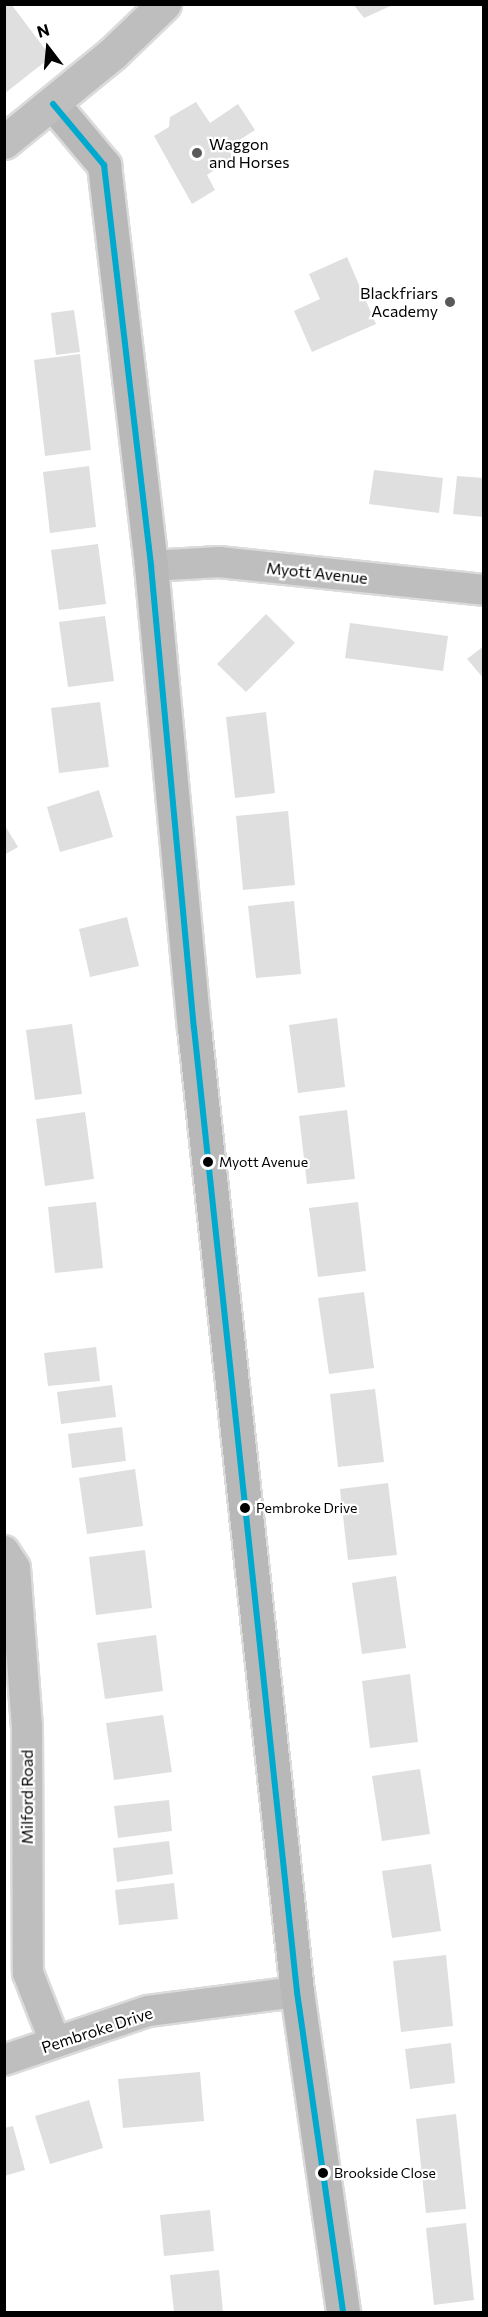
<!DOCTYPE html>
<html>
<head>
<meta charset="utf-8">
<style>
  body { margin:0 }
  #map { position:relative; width:488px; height:2317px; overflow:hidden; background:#fff; font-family:Commissioner,sans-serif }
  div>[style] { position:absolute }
  .building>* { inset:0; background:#dfdfdf }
  .roads { filter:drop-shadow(2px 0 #dbdbdb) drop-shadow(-2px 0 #dbdbdb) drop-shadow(0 2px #dbdbdb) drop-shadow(0 -2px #dbdbdb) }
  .minor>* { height:30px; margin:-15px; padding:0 15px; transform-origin:15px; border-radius:15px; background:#bebebe }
  .secondary>* { height:33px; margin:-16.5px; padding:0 16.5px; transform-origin:16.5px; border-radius:16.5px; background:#b8b8b8 }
  .primary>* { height:33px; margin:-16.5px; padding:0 16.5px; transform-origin:16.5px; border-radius:16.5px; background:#bebebe }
  .bus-1>* { height:6px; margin:-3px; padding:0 3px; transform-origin:3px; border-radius:3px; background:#00a9ce }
  .dots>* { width:16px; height:16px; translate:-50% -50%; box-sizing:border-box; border:3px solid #fff; border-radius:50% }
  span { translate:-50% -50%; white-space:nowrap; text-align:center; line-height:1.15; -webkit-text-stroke:4.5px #fff; paint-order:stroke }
  .bus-label { font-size:14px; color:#000 }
  .left { translate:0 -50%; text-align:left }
  .poi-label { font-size:16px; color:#000 }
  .right { translate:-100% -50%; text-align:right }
  .street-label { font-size:16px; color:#000 }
  .frame { position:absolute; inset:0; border:6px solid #000; pointer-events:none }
  .north { position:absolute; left:18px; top:18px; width:60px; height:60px; -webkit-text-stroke:4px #fff; paint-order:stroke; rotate:344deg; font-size:16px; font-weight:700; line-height:24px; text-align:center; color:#000 }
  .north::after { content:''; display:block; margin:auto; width:21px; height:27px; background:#000; clip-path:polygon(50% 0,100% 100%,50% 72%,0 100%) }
</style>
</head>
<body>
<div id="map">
  <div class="building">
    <i style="clip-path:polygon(4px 4px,11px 4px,51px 57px,4px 94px)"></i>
    <i style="clip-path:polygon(353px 4px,395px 4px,364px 18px)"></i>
    <i style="clip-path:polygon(196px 102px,210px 123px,238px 104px,255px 130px,227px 148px,233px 157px,207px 175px,215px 190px,192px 204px,154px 136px,169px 127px,170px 117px)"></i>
    <i style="clip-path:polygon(347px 257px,376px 324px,312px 352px,294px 311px,320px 299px,309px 274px)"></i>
    <i style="clip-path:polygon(74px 310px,80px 352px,56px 355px,51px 313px)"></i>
    <i style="clip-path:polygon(80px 354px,91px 450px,45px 456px,34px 360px)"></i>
    <i style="clip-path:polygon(89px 466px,96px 527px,50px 533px,43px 472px)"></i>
    <i style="clip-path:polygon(374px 470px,443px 478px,439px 513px,369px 504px)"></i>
    <i style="clip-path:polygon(457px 476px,484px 478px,484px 517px,453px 514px)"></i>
    <i style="clip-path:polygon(98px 544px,106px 604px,59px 610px,51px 550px)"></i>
    <i style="clip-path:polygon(266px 614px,295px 643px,246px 692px,217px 664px)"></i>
    <i style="clip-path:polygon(105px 616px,114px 681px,68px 687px,59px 622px)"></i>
    <i style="clip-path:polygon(350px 623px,448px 636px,443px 671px,345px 658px)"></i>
    <i style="clip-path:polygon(484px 646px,484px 679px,467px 659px)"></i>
    <i style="clip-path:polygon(100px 702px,109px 767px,59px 773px,51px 708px)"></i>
    <i style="clip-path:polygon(266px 712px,275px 793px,235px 798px,226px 717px)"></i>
    <i style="clip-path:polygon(99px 790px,113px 837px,60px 852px,47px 807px)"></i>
    <i style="clip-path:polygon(288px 811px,295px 885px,243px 890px,236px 816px)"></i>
    <i style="clip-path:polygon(4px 824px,18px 847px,4px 855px)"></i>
    <i style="clip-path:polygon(294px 901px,301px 974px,256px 978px,248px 906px)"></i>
    <i style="clip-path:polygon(127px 917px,139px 966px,90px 977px,79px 929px)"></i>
    <i style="clip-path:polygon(337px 1018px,345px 1087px,298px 1093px,289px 1025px)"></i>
    <i style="clip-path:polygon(72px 1024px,82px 1094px,35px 1100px,26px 1030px)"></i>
    <i style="clip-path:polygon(347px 1110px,355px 1179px,307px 1184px,299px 1116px)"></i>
    <i style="clip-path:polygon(85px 1112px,94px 1179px,45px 1186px,36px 1119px)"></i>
    <i style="clip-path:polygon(96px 1202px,103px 1268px,55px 1273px,48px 1207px)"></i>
    <i style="clip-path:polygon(358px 1202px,366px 1271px,318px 1277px,309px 1208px)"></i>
    <i style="clip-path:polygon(364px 1292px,374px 1368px,329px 1374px,318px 1298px)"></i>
    <i style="clip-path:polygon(96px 1347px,100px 1381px,48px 1386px,44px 1353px)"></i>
    <i style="clip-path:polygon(112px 1385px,116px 1417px,61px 1424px,57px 1392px)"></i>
    <i style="clip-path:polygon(375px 1389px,384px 1462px,338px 1467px,330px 1394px)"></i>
    <i style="clip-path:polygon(122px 1427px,126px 1461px,72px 1468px,68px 1434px)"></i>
    <i style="clip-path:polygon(135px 1469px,143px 1526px,87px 1534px,79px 1478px)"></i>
    <i style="clip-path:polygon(388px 1483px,397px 1555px,348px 1560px,340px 1489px)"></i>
    <i style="clip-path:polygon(145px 1550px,152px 1608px,96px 1615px,89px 1557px)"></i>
    <i style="clip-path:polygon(396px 1576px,406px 1648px,362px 1654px,352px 1583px)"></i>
    <i style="clip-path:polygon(156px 1635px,163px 1691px,105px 1699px,97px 1643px)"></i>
    <i style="clip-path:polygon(410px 1674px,418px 1742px,370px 1748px,362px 1681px)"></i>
    <i style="clip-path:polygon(163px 1715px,172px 1772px,114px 1780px,106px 1723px)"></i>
    <i style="clip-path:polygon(420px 1769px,430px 1834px,382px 1841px,372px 1776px)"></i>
    <i style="clip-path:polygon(169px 1800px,172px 1831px,118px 1838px,114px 1806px)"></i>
    <i style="clip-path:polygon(169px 1841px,173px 1874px,117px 1882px,113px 1848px)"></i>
    <i style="clip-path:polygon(431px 1864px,441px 1931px,392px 1938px,382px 1871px)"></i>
    <i style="clip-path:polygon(174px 1883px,178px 1919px,119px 1925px,115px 1890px)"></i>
    <i style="clip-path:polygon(446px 1955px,453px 2026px,401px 2032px,393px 1961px)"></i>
    <i style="clip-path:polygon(451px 2043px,455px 2083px,410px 2089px,405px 2049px)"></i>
    <i style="clip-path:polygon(200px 2072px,204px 2121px,123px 2128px,118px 2079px)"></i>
    <i style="clip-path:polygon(89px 2100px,103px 2148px,50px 2164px,35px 2116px)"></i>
    <i style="clip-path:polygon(456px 2114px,466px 2209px,426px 2213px,416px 2119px)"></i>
    <i style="clip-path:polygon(13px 2126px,25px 2170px,4px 2176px,4px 2128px)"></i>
    <i style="clip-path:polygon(210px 2210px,214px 2251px,164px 2256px,160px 2215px)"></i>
    <i style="clip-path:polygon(466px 2223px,474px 2300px,434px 2305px,426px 2228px)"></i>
    <i style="clip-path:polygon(219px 2270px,223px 2312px,174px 2312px,170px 2275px)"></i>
  </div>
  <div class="roads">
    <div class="minor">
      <i style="left:151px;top:566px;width:68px;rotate:-3.4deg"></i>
      <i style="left:219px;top:562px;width:266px;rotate:6deg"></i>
      <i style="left:4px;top:1551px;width:20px;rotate:57deg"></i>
      <i style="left:15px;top:1568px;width:158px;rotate:85.7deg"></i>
      <i style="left:27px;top:1726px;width:247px;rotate:89.8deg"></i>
      <i style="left:28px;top:1973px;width:74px;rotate:68.6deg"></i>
      <i style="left:4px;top:2060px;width:152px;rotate:-18.8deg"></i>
      <i style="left:148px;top:2011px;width:150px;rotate:-7.3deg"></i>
    </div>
    <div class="secondary">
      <i style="left:53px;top:104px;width:80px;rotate:50.1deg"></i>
      <i style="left:104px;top:165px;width:404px;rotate:83.3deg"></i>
      <i style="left:151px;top:566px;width:464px;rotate:84.7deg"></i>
      <i style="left:194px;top:1028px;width:969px;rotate:83.9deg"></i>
      <i style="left:297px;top:1992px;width:323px;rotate:81.8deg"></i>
    </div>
    <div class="primary">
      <i style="left:4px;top:142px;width:141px;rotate:-39.2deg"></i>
      <i style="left:113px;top:53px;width:71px;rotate:-43.9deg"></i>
    </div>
  </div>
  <div class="bus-1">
    <i style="left:53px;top:104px;width:80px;rotate:50.1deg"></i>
    <i style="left:104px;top:165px;width:404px;rotate:83.3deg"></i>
    <i style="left:151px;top:566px;width:464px;rotate:84.7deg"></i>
    <i style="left:194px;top:1028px;width:969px;rotate:83.9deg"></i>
    <i style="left:297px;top:1992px;width:323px;rotate:81.8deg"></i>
  </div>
  <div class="dots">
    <i style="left:197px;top:153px;background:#595959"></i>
    <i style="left:450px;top:302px;background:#595959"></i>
    <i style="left:208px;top:1162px;background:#000"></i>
    <i style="left:245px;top:1508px;background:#000"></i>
    <i style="left:323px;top:2173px;background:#000"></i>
  </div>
  <div class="bus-label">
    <span class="left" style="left:219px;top:1162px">Myott Avenue</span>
    <span class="left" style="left:256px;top:1508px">Pembroke Drive</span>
    <span class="left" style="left:334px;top:2173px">Brookside Close</span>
  </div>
  <div class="poi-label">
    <span class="left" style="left:209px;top:153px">Waggon<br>and Horses</span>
    <span class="right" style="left:438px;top:302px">Blackfriars<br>Academy</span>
  </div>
  <div class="street-label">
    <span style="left:317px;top:573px;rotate:6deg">Myott Avenue</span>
    <span style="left:27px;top:1797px;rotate:-90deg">Milford Road</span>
    <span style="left:97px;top:2030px;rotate:-18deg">Pembroke Drive</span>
  </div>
  <div class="frame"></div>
  <div class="north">N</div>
</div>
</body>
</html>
